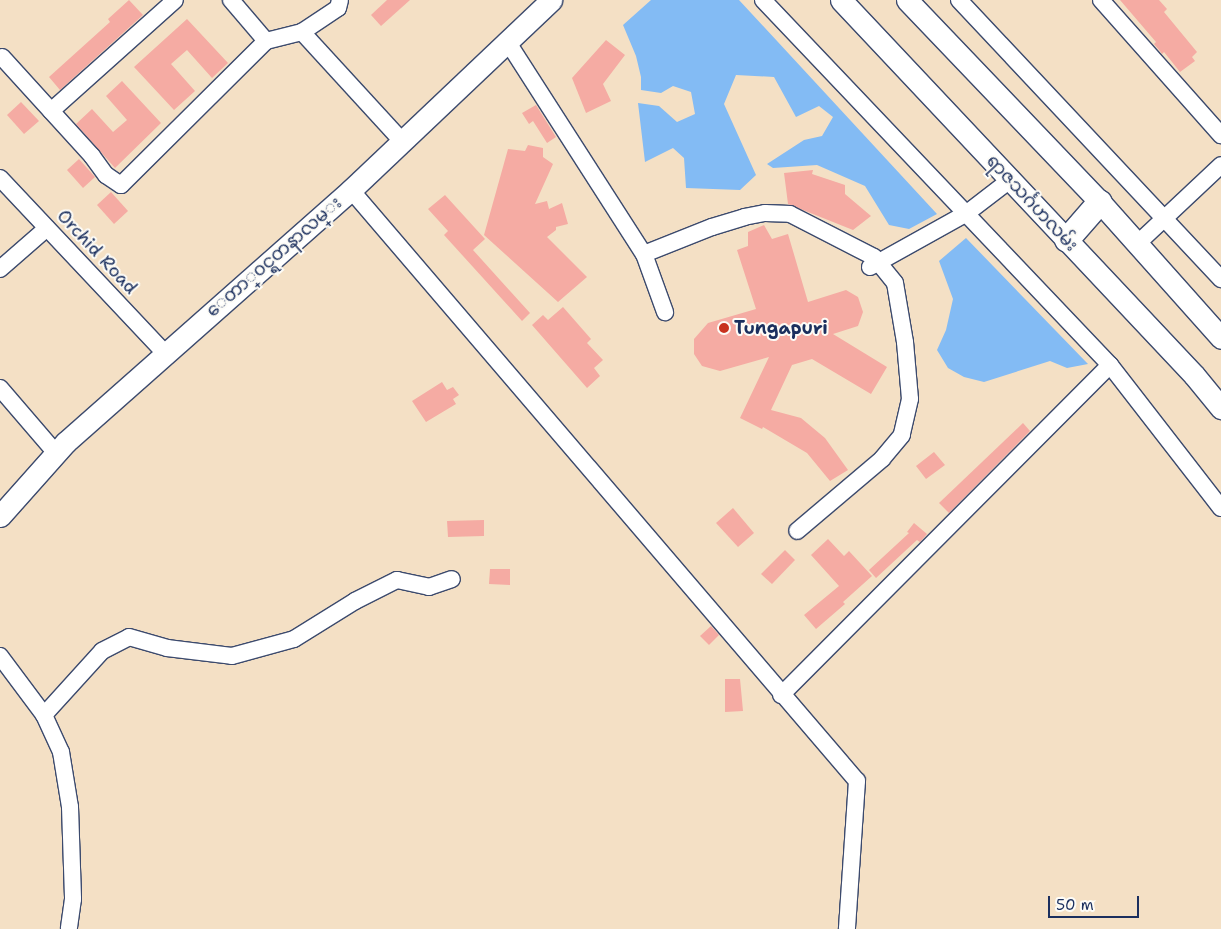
<!DOCTYPE html>
<html>
<head>
<meta charset="utf-8">
<style>
  body { margin:0 }
  #map { position:relative; width:1221px; height:929px; overflow:hidden; background:#f4e0c5; font-family:"Shantell Sans","Noto Sans Myanmar",sans-serif }
  div>[style] { position:absolute }
  .water>* { inset:0; background:#83bbf4 }
  .building>* { inset:0; background:#f5aba3 }
  .roads { filter:drop-shadow(1px 0 #3c4a6d) drop-shadow(-1px 0 #3c4a6d) drop-shadow(0 1px #3c4a6d) drop-shadow(0 -1px #3c4a6d) }
  .minor>* { height:16px; margin:-8px; padding:0 8px; transform-origin:8px; border-radius:8px; background:#fff }
  .major>* { height:21px; margin:-10.5px; padding:0 10.5px; transform-origin:10.5px; border-radius:10.5px; background:#fff }
  .highway>* { height:24px; margin:-12px; padding:0 12px; transform-origin:12px; border-radius:12px; background:#fff }
  .dots>* { width:14px; height:14px; translate:-50% -50%; box-sizing:border-box; border:2px solid #fdfcf7; border-radius:50% }
  span { translate:-50% -50%; white-space:nowrap; text-align:center; line-height:1.15; -webkit-text-stroke:4px #fdfcf7; paint-order:stroke }
  .street-label { font-size:18px; color:#1b2f5e }
  .poi-label { font-size:18px; color:#1b2f5e; font-weight:700 }
  .left { translate:0 -50%; text-align:left }
  .scale { position:absolute; left:1048px; top:896px; width:91px; height:22px; box-sizing:border-box; border:2px solid #1b2f5e; border-top:0; padding-left:6px; font-size:15px; line-height:18px; white-space:nowrap; color:#1b2f5e; -webkit-text-stroke:4px #fdfcf7; paint-order:stroke }
</style>
</head>
<body>
<div id="map">
  <div class="water">
    <i style="clip-path:polygon(651px 0,739px 0,937px 214px,909px 229px,889px 225px,865px 186px,817px 165px,773px 168px,767px 164px,804px 140px,822px 136px,833px 117px,819px 106px,796px 117px,774px 77px,736px 75px,724px 104px,756px 175px,740px 190px,686px 188px,684px 158px,673px 148px,645px 162px,638px 103px,659px 106px,677px 122px,695px 114px,691px 92px,673px 86px,661px 93px,641px 90px,641px 77px,636px 56px,623px 25px)"></i>
    <i style="clip-path:polygon(966px 238px,1088px 364px,1067px 368px,1050px 361px,984px 382px,964px 377px,948px 368px,937px 350px,946px 330px,953px 299px,939px 261px)"></i>
  </div>
  <div class="building">
    <i style="clip-path:polygon(129px 0,143px 15px,60px 90px,49px 77px,110px 22px,108px 19px)"></i>
    <i style="clip-path:polygon(387px 0,410px 0,381px 26px,371px 15px)"></i>
    <i style="clip-path:polygon(1120px 0,1159px 0,1167px 9px,1164px 12px,1197px 52px,1192px 57px,1195px 61px,1180px 72px,1164px 52px,1162px 54px,1160px 51px,1154px 44px,1156px 42px)"></i>
    <i style="clip-path:polygon(187px 19px,228px 63px,212px 78px,187px 50px,171px 64px,195px 91px,174px 110px,134px 67px)"></i>
    <i style="clip-path:polygon(606px 40px,625px 55px,603px 84px,611px 101px,586px 113px,572px 78px)"></i>
    <i style="clip-path:polygon(122px 81px,161px 123px,115px 168px,76px 124px,92px 109px,113px 132px,127px 120px,106px 96px)"></i>
    <i style="clip-path:polygon(21px 102px,39px 121px,24px 134px,7px 115px)"></i>
    <i style="clip-path:polygon(536px 105px,556px 137px,547px 143px,533px 121px,529px 124px,522px 113px)"></i>
    <i style="clip-path:polygon(528px 145px,543px 148px,543px 157px,553px 164px,535px 204px,547px 201px,549px 209px,562px 203px,568px 224px,556px 227px,556px 230px,547px 237px,587px 277px,558px 302px,484px 235px,508px 149px,525px 151px)"></i>
    <i style="clip-path:polygon(79px 159px,95px 177px,83px 188px,67px 170px)"></i>
    <i style="clip-path:polygon(813px 170px,812px 174px,845px 185px,845px 194px,871px 216px,853px 230px,788px 204px,784px 173px)"></i>
    <i style="clip-path:polygon(111px 192px,128px 211px,114px 224px,97px 205px)"></i>
    <i style="clip-path:polygon(445px 195px,485px 239px,473px 250px,530px 313px,522px 321px,444px 235px,448px 231px,428px 209px)"></i>
    <i style="clip-path:polygon(764px 225px,772px 239px,788px 234px,808px 302px,846px 290px,858px 297px,863px 312px,858px 326px,833px 334px,887px 367px,871px 394px,812px 359px,792px 365px,771px 410px,801px 418px,825px 438px,848px 470px,830px 481px,807px 453px,763px 427px,762px 429px,740px 418px,769px 357px,720px 371px,702px 366px,694px 354px,694px 339px,708px 323px,756px 309px,737px 250px,748px 246px,748px 232px)"></i>
    <i style="clip-path:polygon(563px 307px,591px 339px,587px 343px,603px 360px,594px 368px,600px 376px,587px 388px,532px 325px,543px 315px,548px 320px)"></i>
    <i style="clip-path:polygon(442px 382px,447px 390px,453px 387px,459px 395px,453px 399px,456px 404px,426px 422px,412px 401px)"></i>
    <i style="clip-path:polygon(1023px 423px,1030px 431px,949px 513px,939px 503px)"></i>
    <i style="clip-path:polygon(934px 452px,945px 465px,926px 479px,916px 466px)"></i>
    <i style="clip-path:polygon(733px 508px,754px 533px,738px 547px,716px 523px)"></i>
    <i style="clip-path:polygon(484px 520px,484px 536px,448px 537px,447px 521px)"></i>
    <i style="clip-path:polygon(914px 523px,927px 534px,920px 542px,917px 540px,876px 578px,869px 570px,909px 533px,907px 532px)"></i>
    <i style="clip-path:polygon(828px 539px,844px 556px,849px 551px,872px 576px,843px 602px,845px 604px,816px 629px,804px 615px,839px 586px,811px 555px)"></i>
    <i style="clip-path:polygon(785px 550px,795px 560px,772px 584px,761px 574px)"></i>
    <i style="clip-path:polygon(490px 569px,510px 569px,510px 585px,489px 584px)"></i>
    <i style="clip-path:polygon(711px 626px,719px 635px,709px 645px,700px 636px)"></i>
    <i style="clip-path:polygon(725px 679px,740px 679px,743px 711px,725px 712px)"></i>
  </div>
  <div class="roads">
    <div class="minor">
      <i style="left:231px;top:0;width:54px;rotate:49.5deg"></i>
      <i style="left:763px;top:0;width:504px;rotate:46.45deg"></i>
      <i style="left:1110px;top:365px;width:466px;rotate:134.9deg"></i>
      <i style="left:959px;top:0;width:383px;rotate:46.8deg"></i>
      <i style="left:1101px;top:0;width:181px;rotate:48.4deg"></i>
      <i style="left:302px;top:32px;width:148px;rotate:47.5deg"></i>
      <i style="left:507px;top:41px;width:253px;rotate:57.3deg"></i>
      <i style="left:644px;top:254px;width:62px;rotate:70.1deg"></i>
      <i style="left:2px;top:57px;width:134px;rotate:47.7deg"></i>
      <i style="left:92px;top:156px;width:24px;rotate:54deg"></i>
      <i style="left:106px;top:175px;width:18px;rotate:34deg"></i>
      <i style="left:121px;top:185px;width:204px;rotate:-44.8deg"></i>
      <i style="left:266px;top:41px;width:37px;rotate:-14deg"></i>
      <i style="left:302px;top:32px;width:43px;rotate:-33.7deg"></i>
      <i style="left:338px;top:8px;width:8px;rotate:-76deg"></i>
      <i style="left:51px;top:111px;width:166px;rotate:-41.8deg"></i>
      <i style="left:0;top:178px;width:241px;rotate:46.7deg"></i>
      <i style="left:351px;top:190px;width:778px;rotate:49.43deg"></i>
      <i style="left:857px;top:781px;width:148px;rotate:93.9deg"></i>
      <i style="left:1137px;top:244px;width:115px;rotate:-43.2deg"></i>
      <i style="left:644px;top:254px;width:73px;rotate:-21.7deg"></i>
      <i style="left:712px;top:227px;width:34px;rotate:-17deg"></i>
      <i style="left:744px;top:217px;width:21px;rotate:-11deg"></i>
      <i style="left:765px;top:213px;width:25px;rotate:2deg"></i>
      <i style="left:790px;top:214px;width:94px;rotate:27.1deg"></i>
      <i style="left:874px;top:257px;width:33px;rotate:51deg"></i>
      <i style="left:895px;top:283px;width:60px;rotate:80.4deg"></i>
      <i style="left:905px;top:342px;width:57px;rotate:85deg"></i>
      <i style="left:910px;top:399px;width:37px;rotate:103deg"></i>
      <i style="left:902px;top:435px;width:31px;rotate:130deg"></i>
      <i style="left:882px;top:459px;width:111px;rotate:139.7deg"></i>
      <i style="left:870px;top:267px;width:111px;rotate:-29.1deg"></i>
      <i style="left:967px;top:213px;width:54px;rotate:-37.5deg"></i>
      <i style="left:0;top:269px;width:62px;rotate:-41.1deg"></i>
      <i style="left:1110px;top:365px;width:181px;rotate:52.2deg"></i>
      <i style="left:0;top:388px;width:86px;rotate:49.3deg"></i>
      <i style="left:0;top:656px;width:74px;rotate:53.3deg"></i>
      <i style="left:44px;top:715px;width:41px;rotate:65.3deg"></i>
      <i style="left:61px;top:752px;width:56px;rotate:80.7deg"></i>
      <i style="left:70px;top:807px;width:92px;rotate:88.1deg"></i>
      <i style="left:73px;top:899px;width:30px;rotate:98deg"></i>
      <i style="left:44px;top:715px;width:86px;rotate:-47.8deg"></i>
      <i style="left:102px;top:651px;width:30px;rotate:-27deg"></i>
      <i style="left:129px;top:637px;width:40px;rotate:16deg"></i>
      <i style="left:167px;top:648px;width:65px;rotate:7deg"></i>
      <i style="left:232px;top:656px;width:64px;rotate:-15.3deg"></i>
      <i style="left:294px;top:639px;width:72px;rotate:-31.9deg"></i>
      <i style="left:355px;top:601px;width:47px;rotate:-26.6deg"></i>
      <i style="left:397px;top:580px;width:33px;rotate:12deg"></i>
      <i style="left:429px;top:587px;width:24px;rotate:-19deg"></i>
    </div>
    <div class="major">
      <i style="left:841px;top:0;width:515px;rotate:46.73deg"></i>
      <i style="left:1194px;top:375px;width:43px;rotate:50.7deg"></i>
      <i style="left:907px;top:0;width:279px;rotate:46.3deg"></i>
      <i style="left:1100px;top:202px;width:182px;rotate:48.3deg"></i>
      <i style="left:0;top:516px;width:99px;rotate:-48.3deg"></i>
      <i style="left:66px;top:442px;width:380px;rotate:-41.5deg"></i>
      <i style="left:351px;top:190px;width:276px;rotate:-43.5deg"></i>
    </div>
    <div class="highway">
      <i style="left:1067px;top:240px;width:50px;rotate:-49deg"></i>
    </div>
  </div>
  <div class="dots">
    <i style="left:724px;top:328px;background:#c8321e"></i>
  </div>
  <div class="street-label">
    <span style="left:1032px;top:203px;rotate:47deg">ရာဇသင်္ဂဟလမ်း</span>
    <span style="left:97px;top:252px;rotate:47deg">Orchid Road</span>
    <span style="left:274px;top:257px;rotate:-41deg">ေတာ္၀င္ရတနာလမ္း</span>
  </div>
  <div class="poi-label">
    <span class="left" style="left:734px;top:328px">Tungapuri</span>
  </div>
  <div class="scale">50 m</div>
</div>
</body>
</html>
